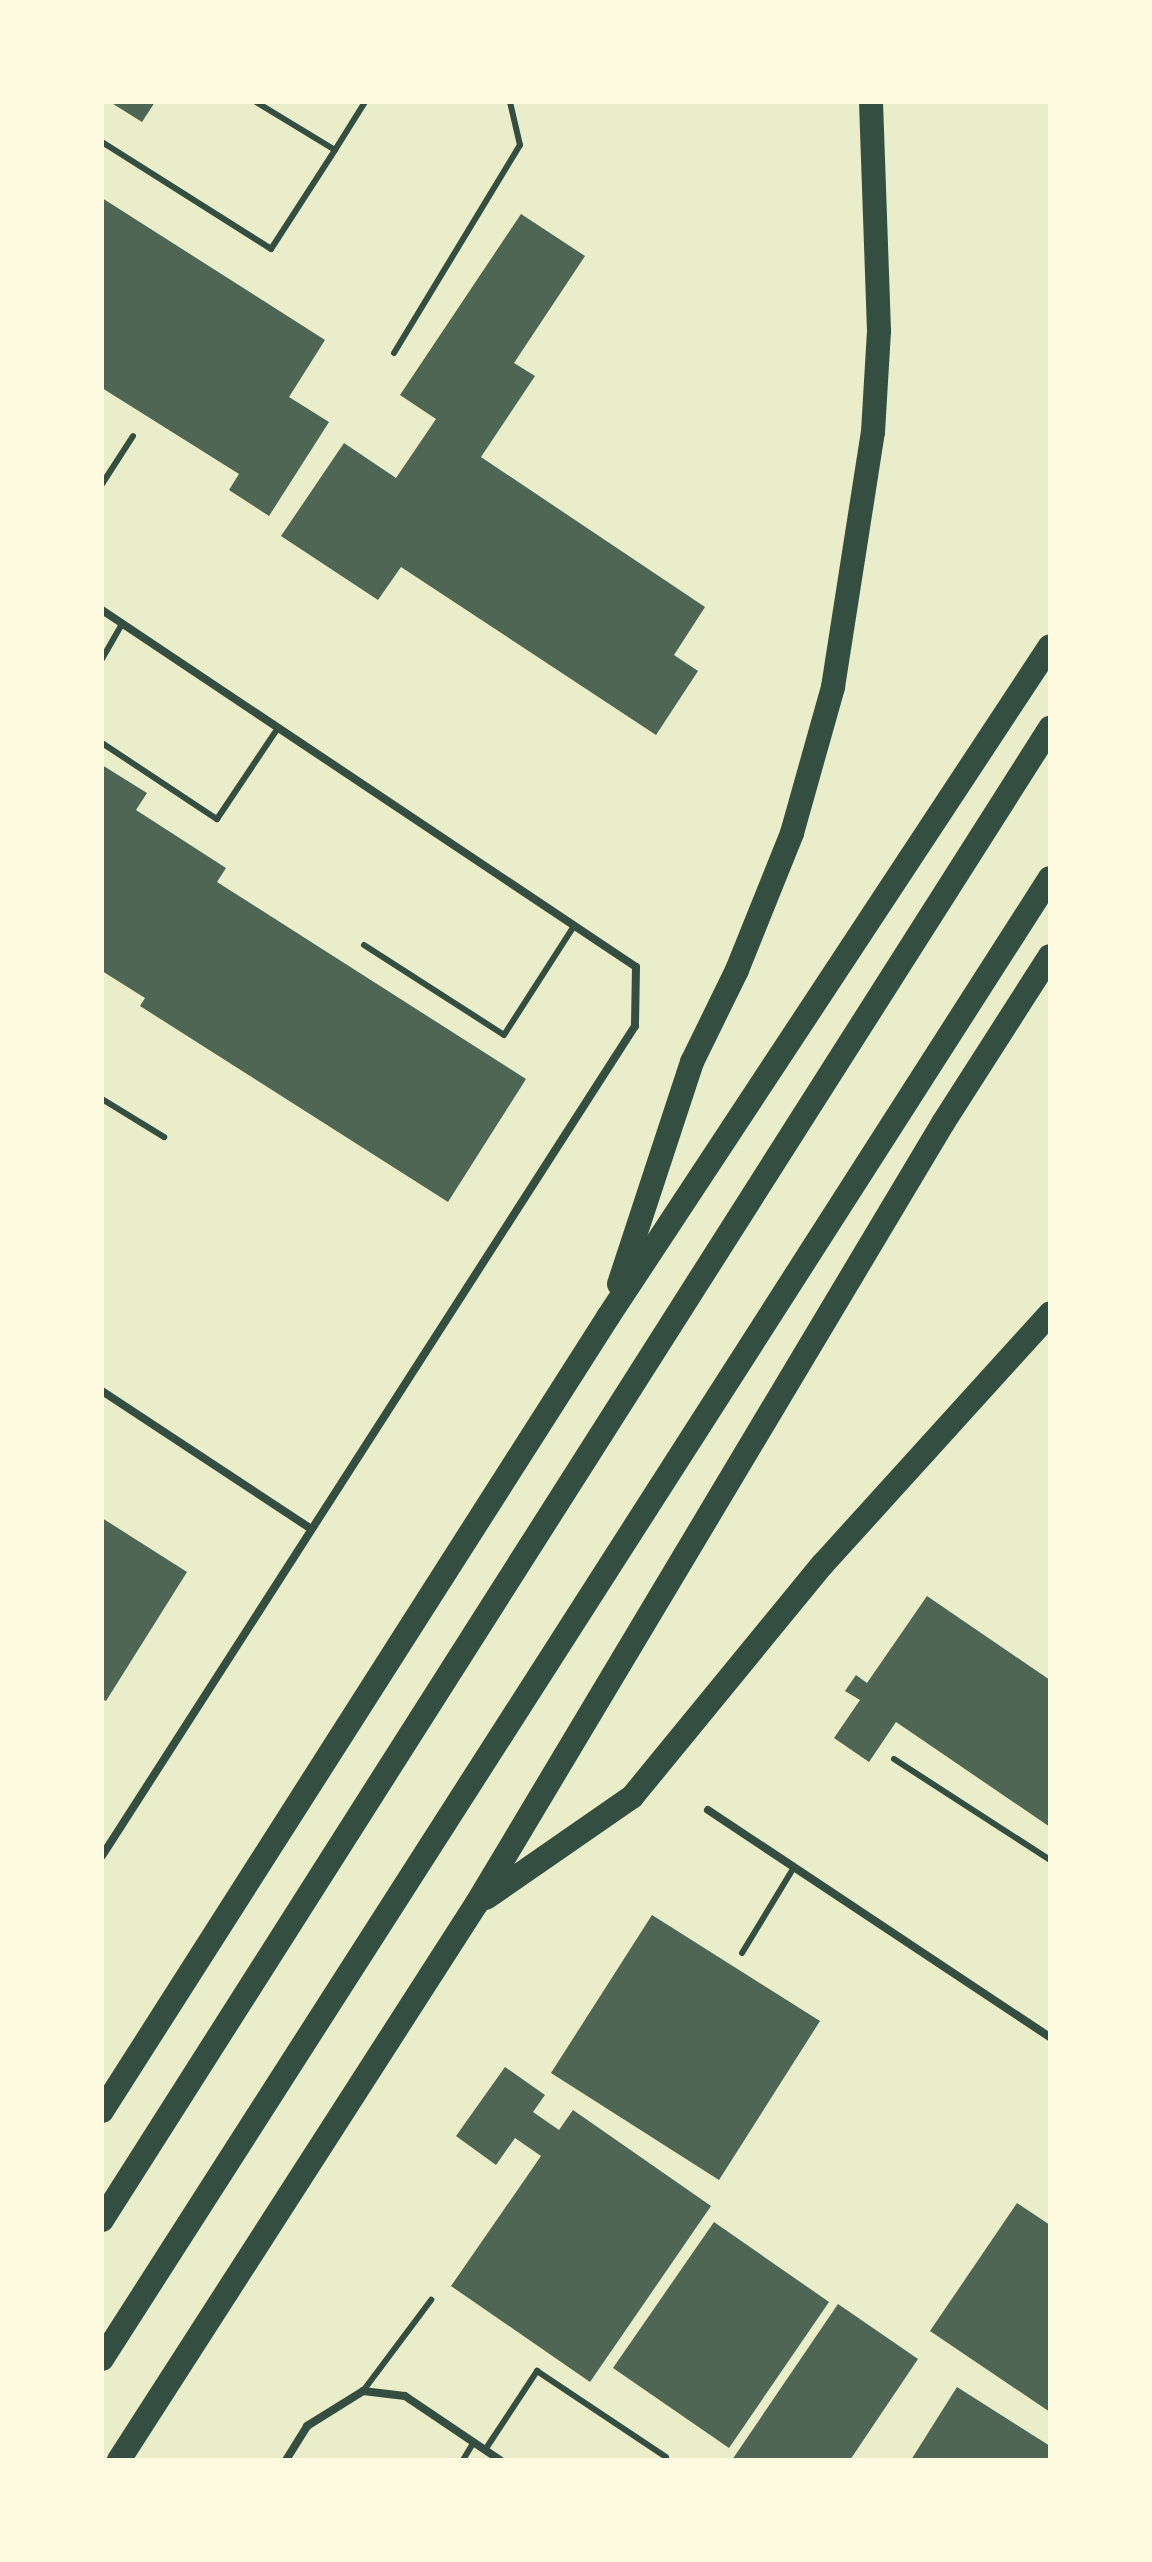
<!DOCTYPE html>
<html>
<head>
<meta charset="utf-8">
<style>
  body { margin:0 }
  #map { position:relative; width:1152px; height:2562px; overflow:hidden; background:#e9edc9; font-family:"Noto Sans",sans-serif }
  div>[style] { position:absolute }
  .building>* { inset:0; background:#4f6655 }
  .service>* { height:6px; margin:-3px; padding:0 3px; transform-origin:3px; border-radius:3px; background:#344e41 }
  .minor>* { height:8px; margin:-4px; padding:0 4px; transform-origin:4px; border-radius:4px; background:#344e41 }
  .motorway>* { height:24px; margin:-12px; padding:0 12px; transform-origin:12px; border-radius:12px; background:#344e41 }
  span { translate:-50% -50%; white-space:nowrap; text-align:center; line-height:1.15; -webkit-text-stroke:7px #fefae0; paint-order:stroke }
  .frame { position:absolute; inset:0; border:104px solid #fefae0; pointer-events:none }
</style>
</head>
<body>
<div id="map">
  <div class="building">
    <i style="clip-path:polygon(110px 102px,155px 102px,142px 122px)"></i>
    <i style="clip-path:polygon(102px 198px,325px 340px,289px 397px,329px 422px,269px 516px,229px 490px,239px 474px,102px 388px)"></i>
    <i style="clip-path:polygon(521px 214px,585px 256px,514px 363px,535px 376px,481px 457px,705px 607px,674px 655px,698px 671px,656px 735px,401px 567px,378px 600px,281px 536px,344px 443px,396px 478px,436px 419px,400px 395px)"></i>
    <i style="clip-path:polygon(102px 765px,147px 793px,136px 810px,226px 868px,217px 882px,526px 1079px,448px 1202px,140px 1006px,145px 998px,102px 971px)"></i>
    <i style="clip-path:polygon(102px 1518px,187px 1572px,106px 1701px,102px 1699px)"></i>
    <i style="clip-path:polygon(927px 1596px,1050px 1680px,1050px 1827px,896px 1722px,869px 1762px,834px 1738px,860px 1700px,845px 1691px,856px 1675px,867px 1683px)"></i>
    <i style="clip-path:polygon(652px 1915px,820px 2021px,719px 2180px,551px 2073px)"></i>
    <i style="clip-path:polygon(505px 2067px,545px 2095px,533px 2112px,559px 2130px,573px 2110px,711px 2206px,590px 2382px,451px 2286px,541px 2156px,515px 2138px,496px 2165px,456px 2136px)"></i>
    <i style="clip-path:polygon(1017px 2203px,1050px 2225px,1050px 2412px,930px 2331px)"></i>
    <i style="clip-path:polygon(714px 2222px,829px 2302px,729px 2448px,613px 2368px)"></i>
    <i style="clip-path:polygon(838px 2304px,918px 2359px,850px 2460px,732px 2460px)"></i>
    <i style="clip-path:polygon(957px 2387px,1050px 2446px,1050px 2460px,911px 2460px)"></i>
  </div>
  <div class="service">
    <i style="left:256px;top:102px;width:92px;rotate:31.3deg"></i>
    <i style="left:335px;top:150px;width:57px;rotate:-58deg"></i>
    <i style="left:102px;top:142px;width:200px;rotate:32.3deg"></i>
    <i style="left:271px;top:249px;width:118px;rotate:-57.1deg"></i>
    <i style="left:394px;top:353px;width:243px;rotate:-58.8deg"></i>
    <i style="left:520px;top:145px;width:44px;rotate:-103.1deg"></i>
    <i style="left:102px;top:484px;width:57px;rotate:-57.1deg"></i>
    <i style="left:102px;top:659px;width:40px;rotate:-60.3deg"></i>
    <i style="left:102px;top:743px;width:138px;rotate:33.5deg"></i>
    <i style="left:217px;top:819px;width:110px;rotate:-56.2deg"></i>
    <i style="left:364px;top:945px;width:166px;rotate:32.7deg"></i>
    <i style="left:504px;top:1035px;width:130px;rotate:-57.3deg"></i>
    <i style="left:102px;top:1099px;width:73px;rotate:31.5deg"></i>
    <i style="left:894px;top:1759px;width:186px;rotate:32.9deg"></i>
    <i style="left:742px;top:1953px;width:100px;rotate:-58.8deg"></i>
    <i style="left:363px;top:2391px;width:114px;rotate:-53.2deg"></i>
    <i style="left:485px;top:2450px;width:95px;rotate:-56.6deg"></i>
    <i style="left:537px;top:2371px;width:155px;rotate:33.7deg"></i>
    <i style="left:463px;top:2460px;width:21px;rotate:-59deg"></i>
  </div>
  <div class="minor">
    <i style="left:102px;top:610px;width:642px;rotate:33.76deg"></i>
    <i style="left:636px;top:967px;width:59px;rotate:91deg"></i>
    <i style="left:635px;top:1026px;width:986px;rotate:122.71deg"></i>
    <i style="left:102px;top:1391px;width:250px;rotate:33.4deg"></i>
    <i style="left:708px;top:1810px;width:410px;rotate:33.6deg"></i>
    <i style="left:286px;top:2460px;width:40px;rotate:-58deg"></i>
    <i style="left:307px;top:2426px;width:66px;rotate:-32deg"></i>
    <i style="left:363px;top:2391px;width:42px;rotate:6.8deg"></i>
    <i style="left:405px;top:2396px;width:115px;rotate:34deg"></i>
  </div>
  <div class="motorway">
    <i style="left:619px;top:1284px;width:234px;rotate:-71.8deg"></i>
    <i style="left:692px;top:1062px;width:102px;rotate:-63.9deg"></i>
    <i style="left:737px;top:970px;width:148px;rotate:-68.1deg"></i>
    <i style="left:792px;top:833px;width:152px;rotate:-74.3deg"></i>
    <i style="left:833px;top:687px;width:258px;rotate:-81.1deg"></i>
    <i style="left:873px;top:432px;width:101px;rotate:-86.6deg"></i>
    <i style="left:879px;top:331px;width:229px;rotate:-92deg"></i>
    <i style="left:486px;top:1898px;width:178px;rotate:-34.7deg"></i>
    <i style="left:632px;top:1797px;width:301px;rotate:-50.7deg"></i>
    <i style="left:823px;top:1564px;width:338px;rotate:-47.8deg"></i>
    <i style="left:102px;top:2111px;width:942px;rotate:-57.49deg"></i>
    <i style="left:608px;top:1317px;width:803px;rotate:-56.63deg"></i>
    <i style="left:102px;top:2220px;width:1768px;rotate:-57.57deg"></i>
    <i style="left:102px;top:2359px;width:1758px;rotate:-57.38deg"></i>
    <i style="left:119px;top:2460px;width:662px;rotate:-57.27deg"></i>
    <i style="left:477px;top:1903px;width:909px;rotate:-59.14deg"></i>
    <i style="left:943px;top:1123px;width:198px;rotate:-57.4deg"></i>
  </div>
  <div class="frame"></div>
</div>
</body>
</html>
